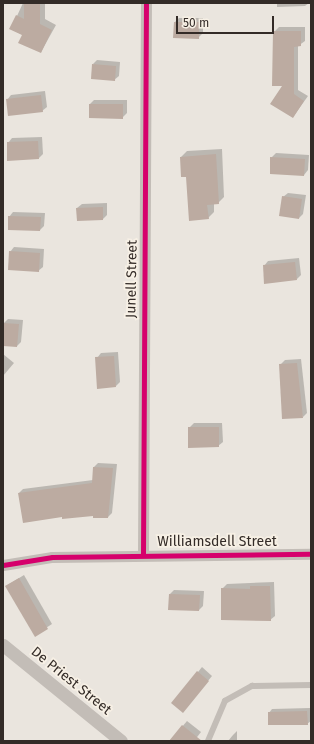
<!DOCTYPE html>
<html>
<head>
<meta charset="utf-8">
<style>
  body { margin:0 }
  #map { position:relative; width:314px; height:744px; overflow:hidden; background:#eae5de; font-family:"Fira Sans",sans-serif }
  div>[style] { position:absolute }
  .shadow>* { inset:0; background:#0003 }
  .building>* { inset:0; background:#bcaba1 }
  .service>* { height:5.5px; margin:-2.75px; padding:0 2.75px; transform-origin:2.75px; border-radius:2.75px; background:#c3bdb7 }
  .minor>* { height:11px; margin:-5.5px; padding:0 5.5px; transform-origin:5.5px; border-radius:5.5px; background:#c3bdb7 }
  .tertiary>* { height:13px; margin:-6.5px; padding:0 6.5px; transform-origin:6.5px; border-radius:6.5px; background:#c3bdb7 }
  .cycleway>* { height:5px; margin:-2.5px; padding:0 2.5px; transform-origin:2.5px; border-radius:2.5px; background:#d6006c }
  span { translate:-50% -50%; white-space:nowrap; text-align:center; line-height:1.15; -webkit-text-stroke:3.5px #f7f0e5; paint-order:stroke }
  .street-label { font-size:14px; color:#332b27 }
  .frame { position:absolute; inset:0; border:4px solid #332b27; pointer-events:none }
  .scale { position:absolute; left:176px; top:16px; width:98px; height:18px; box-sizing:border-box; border:2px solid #332b27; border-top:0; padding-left:5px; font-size:12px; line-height:14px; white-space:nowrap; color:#332b27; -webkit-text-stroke:3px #f7f0e5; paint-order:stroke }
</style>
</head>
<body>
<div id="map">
  <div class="shadow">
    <i style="clip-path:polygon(23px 3px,45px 3px,45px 19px,56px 25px,41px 52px,23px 35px,11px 29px)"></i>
    <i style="clip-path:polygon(277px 3px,309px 3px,305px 6px,277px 7px)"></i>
    <i style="clip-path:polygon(179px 18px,203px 18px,203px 33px,198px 38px,174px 37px,175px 22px)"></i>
    <i style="clip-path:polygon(279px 27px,305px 27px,305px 41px,298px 46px,298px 90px,308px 96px,293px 117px,284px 85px,274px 32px)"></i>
    <i style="clip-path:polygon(97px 60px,120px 62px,119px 76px,114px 80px,93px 64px)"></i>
    <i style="clip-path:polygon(45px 91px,47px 107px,42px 111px,7px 100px,11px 95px)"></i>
    <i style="clip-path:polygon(94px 100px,127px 100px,127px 113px,122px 118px,90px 104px)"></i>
    <i style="clip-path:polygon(42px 137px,43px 154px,39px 158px,8px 143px,12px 138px)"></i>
    <i style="clip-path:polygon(222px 149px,224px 197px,218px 203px,214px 203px,214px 212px,208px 218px,187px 176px,182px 176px,181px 157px,187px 151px)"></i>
    <i style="clip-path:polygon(276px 153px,309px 155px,308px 170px,304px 175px,271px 158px)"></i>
    <i style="clip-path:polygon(288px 193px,306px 195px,303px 214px,299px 218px,283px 197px)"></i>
    <i style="clip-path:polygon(107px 203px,107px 215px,103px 219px,77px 208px,82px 204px)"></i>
    <i style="clip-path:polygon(13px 212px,45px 213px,44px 226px,40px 230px,9px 217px)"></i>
    <i style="clip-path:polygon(14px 247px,44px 249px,43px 267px,38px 271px,10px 252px)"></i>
    <i style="clip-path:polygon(299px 258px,301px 275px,297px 279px,264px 266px,268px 261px)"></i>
    <i style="clip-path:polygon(8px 319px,23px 320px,21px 342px,17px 346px,3px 345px,3px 324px)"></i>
    <i style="clip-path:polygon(118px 352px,120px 382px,116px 386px,97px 358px,101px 353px)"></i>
    <i style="clip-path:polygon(3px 354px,14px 363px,3px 376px)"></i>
    <i style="clip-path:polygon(301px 359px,307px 413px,303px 417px,280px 365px,285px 360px)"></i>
    <i style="clip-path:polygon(194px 423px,222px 423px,223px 442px,218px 446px,189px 428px)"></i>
    <i style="clip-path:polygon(98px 463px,117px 464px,112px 513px,108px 517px,94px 515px,63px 515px,19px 493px,23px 489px,93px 480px,94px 467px)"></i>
    <i style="clip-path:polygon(24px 575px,52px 624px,35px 635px,6px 586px)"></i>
    <i style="clip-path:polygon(274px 582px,275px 616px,270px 620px,222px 589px,227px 584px)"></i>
    <i style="clip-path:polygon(174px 590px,204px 591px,203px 606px,199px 610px,170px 594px)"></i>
    <i style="clip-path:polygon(202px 667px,212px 676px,187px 707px,198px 672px)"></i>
    <i style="clip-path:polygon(310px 708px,311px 721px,307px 724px,269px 713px,272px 709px)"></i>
    <i style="clip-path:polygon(187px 721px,201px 732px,194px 741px,170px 741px)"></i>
    <i style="clip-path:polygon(237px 731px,237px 741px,228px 741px,233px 735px)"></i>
  </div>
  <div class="building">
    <i style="clip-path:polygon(24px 3px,40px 3px,40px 24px,52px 30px,41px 53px,18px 43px,22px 35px,9px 29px,16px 15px,24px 19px)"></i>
    <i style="clip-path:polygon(174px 22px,199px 22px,199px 39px,173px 38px)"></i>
    <i style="clip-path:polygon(273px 31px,301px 31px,301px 46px,294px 47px,294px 94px,304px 101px,293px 118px,270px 104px,282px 86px,272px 86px)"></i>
    <i style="clip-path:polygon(92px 64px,116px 66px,115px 81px,91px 79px)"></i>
    <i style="clip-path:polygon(41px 95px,43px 112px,8px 116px,6px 99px)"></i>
    <i style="clip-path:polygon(89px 104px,123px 104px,123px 119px,89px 118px)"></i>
    <i style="clip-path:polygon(38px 141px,39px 159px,7px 161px,7px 142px)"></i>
    <i style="clip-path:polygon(216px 154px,219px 204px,207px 205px,209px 219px,189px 221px,186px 177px,181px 177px,180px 157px)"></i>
    <i style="clip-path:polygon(270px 157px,305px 159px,304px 176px,270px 174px)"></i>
    <i style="clip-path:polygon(282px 196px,302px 199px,299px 219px,279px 216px)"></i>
    <i style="clip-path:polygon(103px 207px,103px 220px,77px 221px,76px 208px)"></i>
    <i style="clip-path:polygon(8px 216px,41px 217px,40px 231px,8px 230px)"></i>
    <i style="clip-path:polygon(9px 251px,40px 253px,39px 272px,8px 270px)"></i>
    <i style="clip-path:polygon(295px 262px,297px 280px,264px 284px,263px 265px)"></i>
    <i style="clip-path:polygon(3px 323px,19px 324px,17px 347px,3px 346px)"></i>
    <i style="clip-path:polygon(114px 356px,116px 387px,97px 389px,95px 357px)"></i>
    <i style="clip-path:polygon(297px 363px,303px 418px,282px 419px,279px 364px)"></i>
    <i style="clip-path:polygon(188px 427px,219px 427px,219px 447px,188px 448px)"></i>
    <i style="clip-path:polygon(93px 467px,113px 468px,108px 518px,93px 518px,93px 516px,62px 519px,62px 517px,23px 523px,18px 493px,92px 483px)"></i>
    <i style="clip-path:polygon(19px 578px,48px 629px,35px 637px,5px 586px)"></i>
    <i style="clip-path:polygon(250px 586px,270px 586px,271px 621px,221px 620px,221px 588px,250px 589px)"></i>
    <i style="clip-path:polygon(169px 594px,200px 595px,199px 611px,168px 610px)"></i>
    <i style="clip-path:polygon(197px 671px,209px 681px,183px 713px,171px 703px)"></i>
    <i style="clip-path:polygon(307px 711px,308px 725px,268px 725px,268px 712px)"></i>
    <i style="clip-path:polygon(182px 725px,202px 741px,169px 741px)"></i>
  </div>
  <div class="service">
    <i style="left:208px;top:741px;width:43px;rotate:-67deg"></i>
    <i style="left:225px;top:701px;width:31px;rotate:-29deg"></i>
    <i style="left:252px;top:686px;width:59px;rotate:-1deg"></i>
  </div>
  <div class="minor">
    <i style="left:143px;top:555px;width:552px;rotate:-89.69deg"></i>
    <i style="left:3px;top:565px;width:50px;rotate:-9.3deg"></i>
    <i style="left:52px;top:557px;width:259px;rotate:-0.7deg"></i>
  </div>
  <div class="tertiary">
    <i style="left:3px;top:645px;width:152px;rotate:39.1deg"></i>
  </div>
  <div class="cycleway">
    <i style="left:143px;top:555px;width:552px;rotate:-89.69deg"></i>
    <i style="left:3px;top:565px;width:50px;rotate:-9.3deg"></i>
    <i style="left:52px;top:557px;width:259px;rotate:-0.7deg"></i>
  </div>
  <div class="street-label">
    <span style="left:132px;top:279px;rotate:-89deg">Junell Street</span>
    <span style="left:217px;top:542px">Williamsdell Street</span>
    <span style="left:71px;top:681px;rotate:39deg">De Priest Street</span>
  </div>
  <div class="frame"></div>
  <div class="scale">50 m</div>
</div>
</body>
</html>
